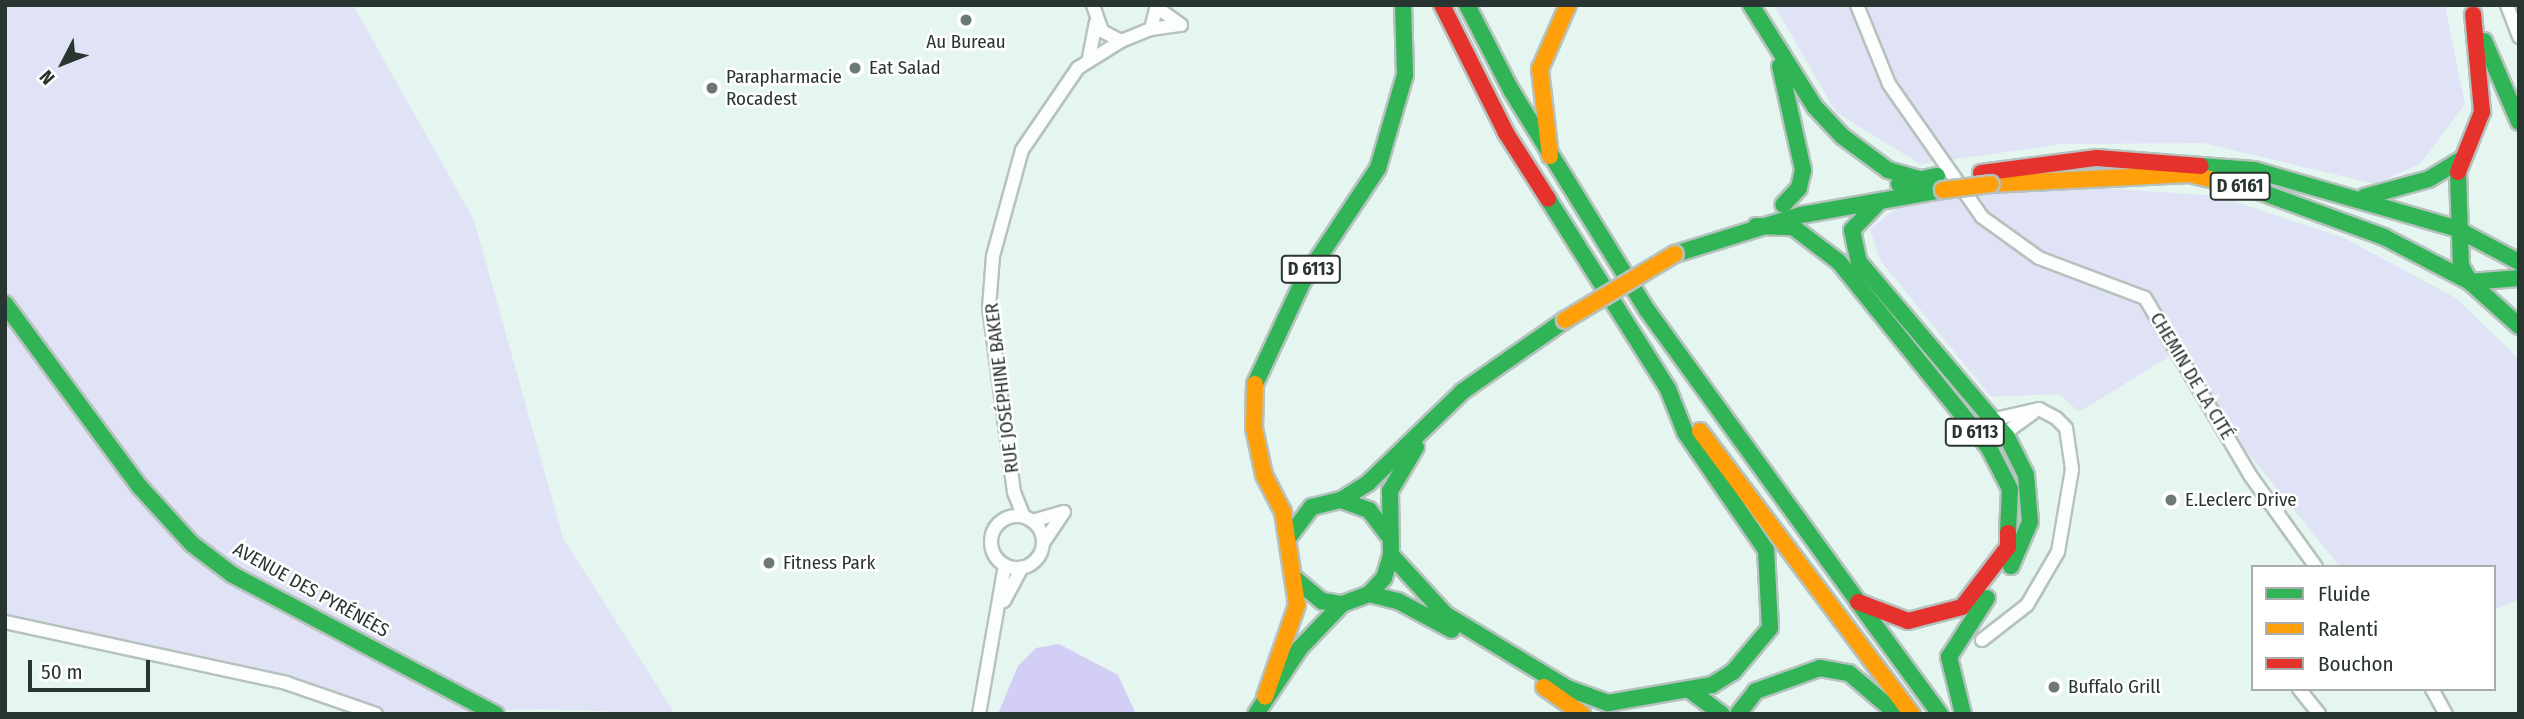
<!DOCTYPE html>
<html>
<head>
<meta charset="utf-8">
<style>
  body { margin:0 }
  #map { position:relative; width:2524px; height:719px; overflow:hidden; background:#e5f5ef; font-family:"Fira Sans Condensed",sans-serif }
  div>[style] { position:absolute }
  .green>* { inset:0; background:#e0e3f5 }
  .water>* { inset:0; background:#d2cef6 }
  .roads { filter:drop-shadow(2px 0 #b6c2be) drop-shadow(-2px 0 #b6c2be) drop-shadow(0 2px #b6c2be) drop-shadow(0 -2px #b6c2be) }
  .street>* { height:12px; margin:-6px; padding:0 6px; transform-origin:6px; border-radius:6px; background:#fbfefd }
  .street>.ring { margin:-6px; padding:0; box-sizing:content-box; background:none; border:12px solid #fbfefd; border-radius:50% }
  .fast>* { height:16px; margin:-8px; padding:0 8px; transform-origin:8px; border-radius:8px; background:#30b455 }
  .slow>* { height:16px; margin:-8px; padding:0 8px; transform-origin:8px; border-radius:8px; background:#ff9f0a }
  .jam>* { height:16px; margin:-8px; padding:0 8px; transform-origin:8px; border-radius:8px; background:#e5322d }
  .bridges { filter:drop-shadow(2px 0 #b6c2be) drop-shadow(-2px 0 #b6c2be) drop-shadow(0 2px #b6c2be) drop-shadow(0 -2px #b6c2be) }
  .slow-bridge>* { height:16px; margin:-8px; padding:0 8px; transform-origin:8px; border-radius:8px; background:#ff9f0a }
  .dots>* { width:19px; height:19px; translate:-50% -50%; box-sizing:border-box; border:4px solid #fff; border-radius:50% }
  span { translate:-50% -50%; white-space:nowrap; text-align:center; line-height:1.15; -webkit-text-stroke:5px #fff; paint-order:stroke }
  .shield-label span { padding:2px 5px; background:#fff; border:2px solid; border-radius:5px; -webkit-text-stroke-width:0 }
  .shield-label { font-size:18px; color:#293530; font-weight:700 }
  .poi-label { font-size:19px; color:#293530 }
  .left { translate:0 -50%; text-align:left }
  .street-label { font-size:19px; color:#293530 }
  .frame { position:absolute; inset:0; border:7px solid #293530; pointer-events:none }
  .legend { position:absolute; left:2251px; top:565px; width:245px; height:126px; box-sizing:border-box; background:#fff; border:2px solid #a9aeac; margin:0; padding:9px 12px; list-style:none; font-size:21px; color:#293530 }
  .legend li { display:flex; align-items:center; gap:14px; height:35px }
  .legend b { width:35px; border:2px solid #a9aeac }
  .north { position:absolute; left:28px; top:28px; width:70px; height:70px; -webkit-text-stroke:5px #fff; paint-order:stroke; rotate:228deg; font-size:19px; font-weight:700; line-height:28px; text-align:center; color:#293530 }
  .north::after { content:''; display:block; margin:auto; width:24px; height:32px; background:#293530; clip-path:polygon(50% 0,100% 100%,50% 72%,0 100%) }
  .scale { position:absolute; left:28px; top:660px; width:122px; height:32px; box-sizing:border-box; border:4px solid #293530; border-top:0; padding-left:9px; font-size:21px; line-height:24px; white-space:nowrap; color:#293530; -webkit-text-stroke:5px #fff; paint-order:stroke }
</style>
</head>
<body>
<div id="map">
  <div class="green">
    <i style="clip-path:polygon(5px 5px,353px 5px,474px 220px,563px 538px,675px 714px,541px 709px,387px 714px,284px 682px,5px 623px)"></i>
    <i style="clip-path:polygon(1774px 5px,2445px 5px,2465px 104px,2421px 163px,2375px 184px,2203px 143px,2062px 144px,1920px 164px,1836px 112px)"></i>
    <i style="clip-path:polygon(2074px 186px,2217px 196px,2344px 238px,2456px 298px,2519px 359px,2519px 600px,2494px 610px,2494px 567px,2340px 567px,2170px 356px,2079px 412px,2059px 394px,1991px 397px,1880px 260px,1870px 229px,1895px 209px,1924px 200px)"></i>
  </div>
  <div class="water">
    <i style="clip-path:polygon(1059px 644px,1118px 675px,1136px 714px,998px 714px,1018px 666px,1036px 648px)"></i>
  </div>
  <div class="roads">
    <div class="street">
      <i style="left:1093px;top:5px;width:28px;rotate:71deg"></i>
      <i style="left:1102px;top:31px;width:21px;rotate:28deg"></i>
      <i style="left:1121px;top:41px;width:32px;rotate:-22deg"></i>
      <i style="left:1151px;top:29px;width:25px;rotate:-76deg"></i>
      <i style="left:1857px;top:5px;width:85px;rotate:67.9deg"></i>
      <i style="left:1889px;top:84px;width:162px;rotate:55deg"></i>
      <i style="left:1982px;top:217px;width:70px;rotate:35.7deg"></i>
      <i style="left:2039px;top:258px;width:113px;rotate:20.7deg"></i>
      <i style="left:2145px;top:298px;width:206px;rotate:59.3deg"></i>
      <i style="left:2250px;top:475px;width:113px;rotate:54.3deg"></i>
      <i style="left:2507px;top:5px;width:34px;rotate:69deg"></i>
      <i style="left:1151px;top:29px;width:30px;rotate:-8deg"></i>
      <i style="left:1181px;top:25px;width:29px;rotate:-144deg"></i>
      <i style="left:1089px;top:58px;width:36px;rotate:-79deg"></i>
      <i style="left:2001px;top:436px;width:39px;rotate:-36deg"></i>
      <i class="ring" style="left:991px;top:516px;width:40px;height:40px"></i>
      <i style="left:1024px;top:517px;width:27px;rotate:-112deg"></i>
      <i style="left:1014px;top:492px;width:186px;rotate:-97.7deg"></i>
      <i style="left:989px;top:308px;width:52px;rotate:-85.6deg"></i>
      <i style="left:993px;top:256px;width:110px;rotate:-74.7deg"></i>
      <i style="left:1022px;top:150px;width:99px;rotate:-55.7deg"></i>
      <i style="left:1078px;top:68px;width:51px;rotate:-32.1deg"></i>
      <i style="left:1032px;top:521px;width:33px;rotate:-16deg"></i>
      <i style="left:1064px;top:512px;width:37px;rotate:124deg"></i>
      <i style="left:1004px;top:601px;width:38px;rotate:-62deg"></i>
      <i style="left:5px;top:622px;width:288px;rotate:12.2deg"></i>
      <i style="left:286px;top:683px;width:95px;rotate:19deg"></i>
      <i style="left:1982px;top:640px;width:57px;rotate:-37.9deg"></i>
      <i style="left:2027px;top:605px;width:61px;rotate:-59.7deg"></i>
      <i style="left:2058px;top:552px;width:84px;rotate:-80.4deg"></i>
      <i style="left:2072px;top:469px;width:41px;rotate:-98.3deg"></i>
      <i style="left:2066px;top:428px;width:14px;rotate:-135deg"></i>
      <i style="left:2056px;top:418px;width:19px;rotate:-152deg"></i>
      <i style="left:2039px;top:409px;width:50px;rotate:167.3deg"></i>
      <i style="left:2299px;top:689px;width:32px;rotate:51deg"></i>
      <i style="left:2432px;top:689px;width:29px;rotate:61deg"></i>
      <i style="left:979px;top:714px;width:151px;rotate:-80.1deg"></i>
    </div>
    <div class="fast">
      <i style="left:1467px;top:5px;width:96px;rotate:62.6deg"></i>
      <i style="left:1511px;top:90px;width:259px;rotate:58.3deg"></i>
      <i style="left:1647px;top:310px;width:360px;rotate:54.1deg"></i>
      <i style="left:1751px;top:5px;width:120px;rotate:57.9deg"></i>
      <i style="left:1815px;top:107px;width:40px;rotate:47deg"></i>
      <i style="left:1842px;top:136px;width:57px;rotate:36.5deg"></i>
      <i style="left:1888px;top:170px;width:32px;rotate:16deg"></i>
      <i style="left:2484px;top:41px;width:88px;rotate:66.6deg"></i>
      <i style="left:1780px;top:66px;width:107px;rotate:77.5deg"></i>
      <i style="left:1803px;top:170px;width:18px;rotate:103deg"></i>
      <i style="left:1799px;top:188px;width:23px;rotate:133deg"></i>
      <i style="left:2201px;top:166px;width:53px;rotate:4.3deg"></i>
      <i style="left:2254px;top:170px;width:209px;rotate:16.1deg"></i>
      <i style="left:2455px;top:228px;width:72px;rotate:28deg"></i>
      <i style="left:2458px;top:172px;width:94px;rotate:88.2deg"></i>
      <i style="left:2461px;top:266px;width:18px;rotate:61deg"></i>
      <i style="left:2470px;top:282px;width:49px;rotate:-4.7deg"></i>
      <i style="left:1899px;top:184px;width:39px;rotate:-12deg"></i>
      <i style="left:2253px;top:189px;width:140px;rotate:20.1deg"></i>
      <i style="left:2384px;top:237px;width:97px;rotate:27.6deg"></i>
      <i style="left:2470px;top:282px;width:66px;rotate:41.9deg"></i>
      <i style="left:2364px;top:197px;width:67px;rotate:-15.5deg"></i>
      <i style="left:2429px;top:179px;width:39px;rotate:-31deg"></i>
      <i style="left:1548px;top:199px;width:225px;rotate:57.7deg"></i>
      <i style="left:1879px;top:202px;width:39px;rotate:134deg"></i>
      <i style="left:1852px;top:230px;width:33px;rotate:78deg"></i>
      <i style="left:1859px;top:262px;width:229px;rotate:49.8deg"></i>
      <i style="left:2007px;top:437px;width:42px;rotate:63.4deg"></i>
      <i style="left:2026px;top:475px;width:47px;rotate:85.1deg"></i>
      <i style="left:2030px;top:522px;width:48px;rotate:113.4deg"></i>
      <i style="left:1756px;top:226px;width:37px;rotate:2deg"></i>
      <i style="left:1793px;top:227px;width:58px;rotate:37.3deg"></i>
      <i style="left:1839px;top:262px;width:239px;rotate:51.1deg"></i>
      <i style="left:1989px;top:448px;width:46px;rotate:62.9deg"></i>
      <i style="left:2010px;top:489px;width:44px;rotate:92.6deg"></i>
      <i style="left:1675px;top:254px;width:132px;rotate:-17.2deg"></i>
      <i style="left:1801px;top:215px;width:144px;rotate:-10deg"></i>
      <i style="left:5px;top:304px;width:227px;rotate:53.6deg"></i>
      <i style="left:140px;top:487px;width:77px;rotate:47.6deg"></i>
      <i style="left:192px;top:544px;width:51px;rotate:37.1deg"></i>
      <i style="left:233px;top:575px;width:297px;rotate:27.9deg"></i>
      <i style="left:1255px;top:384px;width:114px;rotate:-65deg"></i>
      <i style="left:1303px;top:281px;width:136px;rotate:-56.4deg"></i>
      <i style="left:1378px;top:168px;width:97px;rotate:-73.8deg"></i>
      <i style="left:1405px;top:75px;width:70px;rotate:-91.6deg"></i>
      <i style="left:1341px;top:500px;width:32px;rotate:-32deg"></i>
      <i style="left:1368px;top:483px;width:132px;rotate:-44.1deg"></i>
      <i style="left:1463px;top:391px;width:124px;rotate:-34.8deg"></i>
      <i style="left:1289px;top:537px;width:38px;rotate:-53deg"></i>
      <i style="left:1312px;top:507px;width:30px;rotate:-14deg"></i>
      <i style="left:1341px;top:500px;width:30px;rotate:20deg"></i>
      <i style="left:1369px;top:510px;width:30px;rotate:53deg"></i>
      <i style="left:1391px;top:555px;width:80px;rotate:47.5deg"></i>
      <i style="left:1445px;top:614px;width:143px;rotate:31.2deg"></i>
      <i style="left:1567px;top:688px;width:44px;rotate:20.1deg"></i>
      <i style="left:1608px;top:703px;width:106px;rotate:-9.8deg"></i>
      <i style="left:1712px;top:685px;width:25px;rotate:-32deg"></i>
      <i style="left:1733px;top:672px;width:57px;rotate:-49.9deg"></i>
      <i style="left:1770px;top:628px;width:78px;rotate:-92.9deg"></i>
      <i style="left:1766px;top:550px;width:143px;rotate:-124.5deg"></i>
      <i style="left:1685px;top:432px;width:46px;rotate:-111.6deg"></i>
      <i style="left:1293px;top:577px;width:38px;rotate:40deg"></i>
      <i style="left:1322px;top:601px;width:20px;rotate:9deg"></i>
      <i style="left:1342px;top:604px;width:29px;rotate:-20deg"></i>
      <i style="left:1369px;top:594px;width:22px;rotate:-47deg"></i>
      <i style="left:1384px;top:578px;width:24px;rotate:-73deg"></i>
      <i style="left:1391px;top:555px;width:64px;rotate:-90.9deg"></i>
      <i style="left:1390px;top:491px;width:51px;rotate:-59.4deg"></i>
      <i style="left:1369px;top:594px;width:30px;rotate:14deg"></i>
      <i style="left:1398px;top:601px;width:61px;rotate:28.2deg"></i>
      <i style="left:1858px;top:602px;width:139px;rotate:53.8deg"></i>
      <i style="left:1691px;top:691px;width:39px;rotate:37deg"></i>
      <i style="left:1256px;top:714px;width:79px;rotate:-56.3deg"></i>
      <i style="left:1300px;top:648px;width:61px;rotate:-46.3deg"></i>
      <i style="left:1738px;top:714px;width:29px;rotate:-52deg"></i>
      <i style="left:1756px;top:691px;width:68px;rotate:-19.8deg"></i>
      <i style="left:1820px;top:668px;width:29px;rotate:10deg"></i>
      <i style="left:1849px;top:673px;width:63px;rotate:40.5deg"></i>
      <i style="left:1963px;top:714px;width:59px;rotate:-103.8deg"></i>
      <i style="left:1949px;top:657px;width:70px;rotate:-57.2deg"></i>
    </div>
    <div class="slow">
      <i style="left:1550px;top:156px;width:88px;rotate:-96.6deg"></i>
      <i style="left:1540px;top:69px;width:70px;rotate:-66.4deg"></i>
      <i style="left:1991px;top:184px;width:198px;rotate:-2.9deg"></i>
      <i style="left:2189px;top:174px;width:66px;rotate:13.2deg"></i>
      <i style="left:1255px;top:384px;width:44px;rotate:91.3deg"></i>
      <i style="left:1254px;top:428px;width:48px;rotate:78deg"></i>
      <i style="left:1264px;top:475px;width:42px;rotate:62.8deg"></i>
      <i style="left:1283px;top:512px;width:94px;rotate:81.4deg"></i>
      <i style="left:1297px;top:605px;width:97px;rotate:109.2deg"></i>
      <i style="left:1700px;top:431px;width:354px;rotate:53.2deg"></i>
      <i style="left:1544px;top:687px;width:47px;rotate:35.4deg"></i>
    </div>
    <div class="jam">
      <i style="left:1442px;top:5px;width:143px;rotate:63.4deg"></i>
      <i style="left:1506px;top:133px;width:78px;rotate:57.5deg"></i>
      <i style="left:2458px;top:172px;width:65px;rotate:-68.2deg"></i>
      <i style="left:2482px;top:112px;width:98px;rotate:-95.2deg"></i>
      <i style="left:1981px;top:173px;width:117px;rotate:-7.4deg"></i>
      <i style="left:2097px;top:158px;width:104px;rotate:4.4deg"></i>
      <i style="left:1858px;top:602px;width:53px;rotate:20.8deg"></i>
      <i style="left:1908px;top:621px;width:56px;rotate:-14.5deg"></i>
      <i style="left:1962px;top:607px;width:76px;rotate:-52.5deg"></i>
      <i style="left:2008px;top:547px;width:14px;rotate:-90deg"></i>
    </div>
  </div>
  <div class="bridges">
    <div class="slow-bridge">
      <i style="left:1943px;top:190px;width:48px;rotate:-7.1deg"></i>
      <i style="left:1565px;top:320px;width:128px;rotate:-31deg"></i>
    </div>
  </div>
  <div class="dots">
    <i style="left:966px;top:20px;background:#6b7873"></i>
    <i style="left:855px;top:68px;background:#6b7873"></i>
    <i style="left:712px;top:88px;background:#6b7873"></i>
    <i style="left:2171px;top:500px;background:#6b7873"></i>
    <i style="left:769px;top:563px;background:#6b7873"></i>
    <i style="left:2054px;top:687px;background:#6b7873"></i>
  </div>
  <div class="shield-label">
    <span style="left:2240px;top:186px">D 6161</span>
    <span style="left:1311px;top:269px">D 6113</span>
    <span style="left:1975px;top:432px">D 6113</span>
  </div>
  <div class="poi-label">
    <span style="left:966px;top:42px">Au Bureau</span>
    <span class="left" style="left:869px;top:68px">Eat Salad</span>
    <span class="left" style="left:726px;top:88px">Parapharmacie<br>Rocadest</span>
    <span class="left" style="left:2185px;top:500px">E.Leclerc Drive</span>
    <span class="left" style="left:783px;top:563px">Fitness Park</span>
    <span class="left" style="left:2068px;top:687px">Buffalo Grill</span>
  </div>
  <div class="street-label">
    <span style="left:2192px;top:376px;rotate:59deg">CHEMIN DE LA CITÉ</span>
    <span style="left:1002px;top:388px;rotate:-97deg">RUE JOSÉPHINE BAKER</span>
    <span style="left:311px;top:590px;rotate:29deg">AVENUE DES PYRÉNÉES</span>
  </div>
  <div class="frame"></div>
  <ul class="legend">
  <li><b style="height:9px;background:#30b455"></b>Fluide</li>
  <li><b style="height:9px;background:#ff9f0a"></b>Ralenti</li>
  <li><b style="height:9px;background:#e5322d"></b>Bouchon</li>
  </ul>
  <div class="north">N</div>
  <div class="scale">50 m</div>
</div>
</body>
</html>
